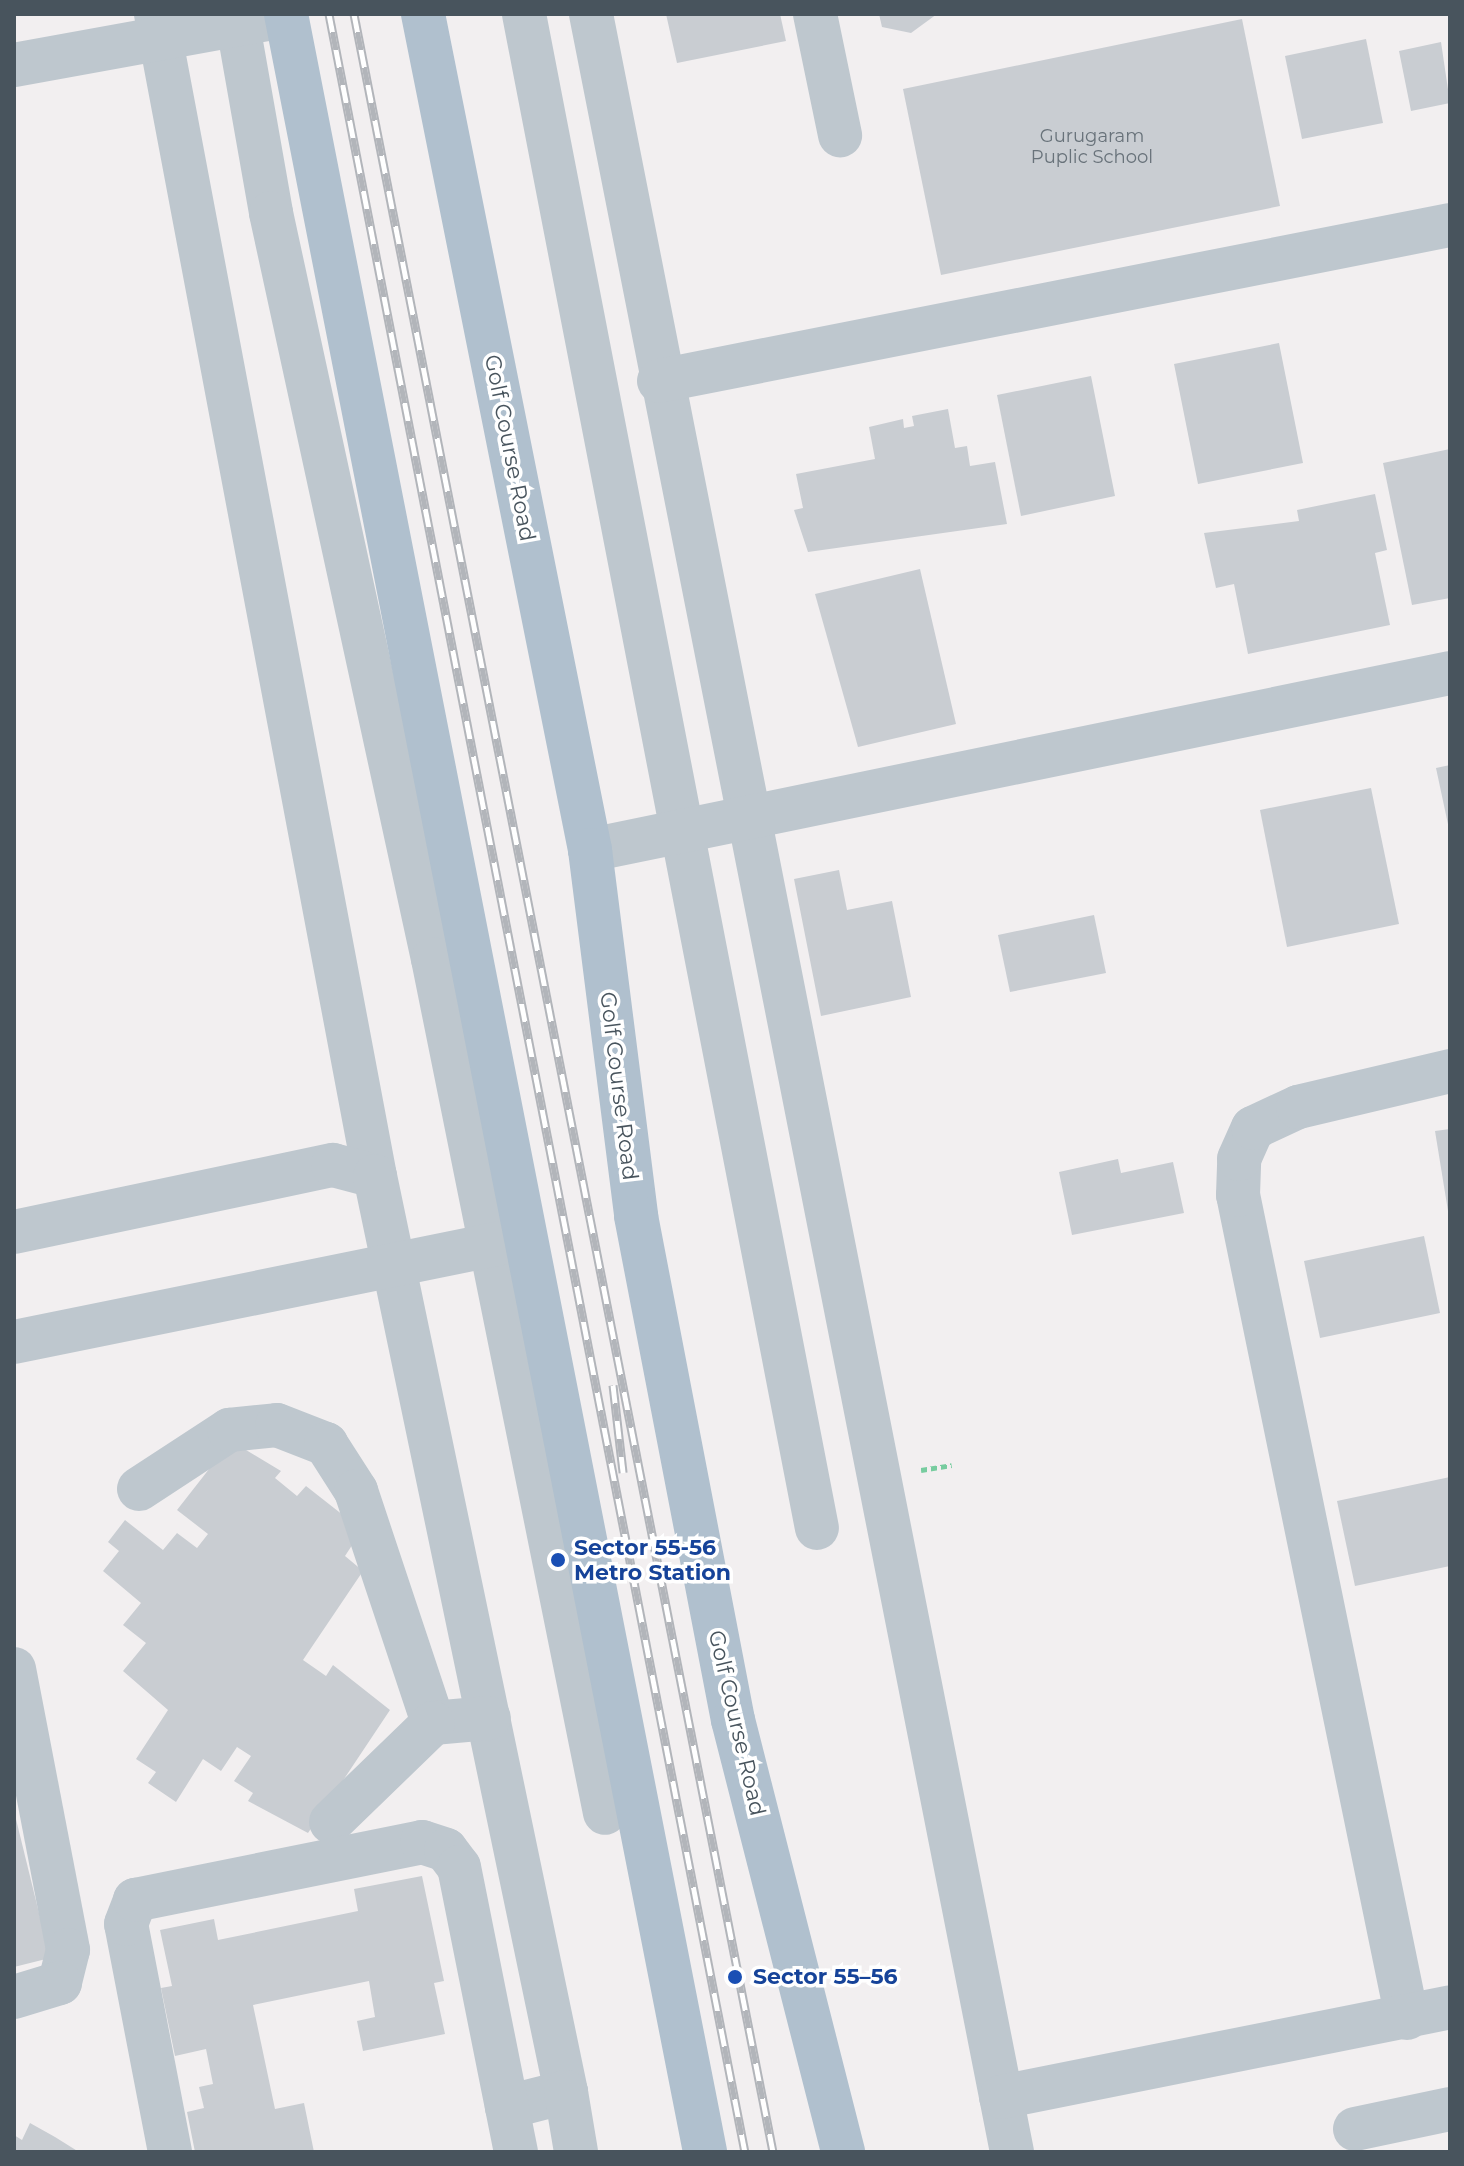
<!DOCTYPE html>
<html>
<head>
<meta charset="utf-8">
<style>
  body { margin:0 }
  #map { position:relative; width:1464px; height:2166px; overflow:hidden; background:#f2eff0; font-family:Montserrat,sans-serif }
  div>[style] { position:absolute }
  .building>* { inset:0; background:#c9cdd2 }
  .path>* { height:5px; margin-top:-2.5px; transform-origin:0; background:repeating-linear-gradient(90deg,#77cc9f 0 6px,transparent 0 10px) }
  .minor>* { height:44px; margin:-22px; padding:0 22px; transform-origin:22px; border-radius:22px; background:#bec7ce }
  .major>* { height:44px; margin:-22px; padding:0 22px; transform-origin:22px; border-radius:22px; background:#b0c0ce }
  .rail>* { height:9px; margin-top:-4.5px; transform-origin:0; background:repeating-linear-gradient(90deg,#fff 0 18px,#b2b5ba 0 36px); box-sizing:border-box; border-block:2px solid #b2b5ba }
  .dots>* { width:22px; height:22px; translate:-50% -50%; box-sizing:border-box; border:4px solid #fff; border-radius:50% }
  span { translate:-50% -50%; white-space:nowrap; text-align:center; line-height:1.15; -webkit-text-stroke:7px #fff; paint-order:stroke }
  .number-label { font-size:18px; color:#68727a }
  .number-label span { -webkit-text-stroke-width:0 }
  .street-label { font-size:22px; color:#48545d }
  .transit-label { font-size:22px; color:#164399; font-weight:700 }
  .left { translate:0 -50%; text-align:left }
  .frame { position:absolute; inset:0; border:16px solid #48545d; pointer-events:none }
</style>
</head>
<body>
<div id="map">
  <div class="building">
    <i style="clip-path:polygon(666px 14px,780px 14px,786px 41px,677px 63px)"></i>
    <i style="clip-path:polygon(879px 14px,937px 14px,911px 33px,882px 27px)"></i>
    <i style="clip-path:polygon(1242px 19px,1280px 206px,941px 275px,903px 89px)"></i>
    <i style="clip-path:polygon(1366px 39px,1383px 123px,1302px 139px,1285px 56px)"></i>
    <i style="clip-path:polygon(1441px 42px,1450px 103px,1411px 111px,1399px 51px)"></i>
    <i style="clip-path:polygon(1279px 343px,1303px 463px,1198px 484px,1174px 364px)"></i>
    <i style="clip-path:polygon(1091px 376px,1115px 496px,1021px 516px,997px 395px)"></i>
    <i style="clip-path:polygon(948px 409px,955px 448px,967px 446px,970px 466px,995px 462px,1007px 524px,808px 552px,794px 510px,803px 508px,796px 474px,875px 459px,869px 427px,903px 419px,904px 428px,914px 426px,912px 416px)"></i>
    <i style="clip-path:polygon(1450px 449px,1450px 598px,1412px 605px,1383px 463px)"></i>
    <i style="clip-path:polygon(1375px 494px,1387px 550px,1375px 553px,1390px 625px,1248px 654px,1234px 584px,1216px 588px,1204px 533px,1299px 521px,1297px 510px)"></i>
    <i style="clip-path:polygon(920px 569px,956px 724px,858px 747px,815px 594px)"></i>
    <i style="clip-path:polygon(1450px 765px,1450px 829px,1449px 829px,1436px 768px)"></i>
    <i style="clip-path:polygon(1371px 788px,1399px 924px,1287px 947px,1260px 810px)"></i>
    <i style="clip-path:polygon(839px 870px,847px 910px,892px 901px,911px 997px,821px 1016px,794px 879px)"></i>
    <i style="clip-path:polygon(1094px 915px,1106px 973px,1010px 992px,998px 935px)"></i>
    <i style="clip-path:polygon(1450px 1129px,1450px 1211px,1448px 1211px,1435px 1131px)"></i>
    <i style="clip-path:polygon(1118px 1159px,1121px 1173px,1173px 1162px,1184px 1213px,1072px 1235px,1059px 1172px)"></i>
    <i style="clip-path:polygon(1424px 1236px,1440px 1313px,1320px 1338px,1304px 1261px)"></i>
    <i style="clip-path:polygon(231px 1441px,281px 1471px,275px 1478px,297px 1496px,306px 1486px,362px 1530px,345px 1556px,363px 1571px,303px 1660px,326px 1676px,333px 1665px,390px 1710px,308px 1833px,248px 1801px,253px 1793px,234px 1781px,251px 1756px,237px 1747px,221px 1771px,203px 1759px,176px 1802px,148px 1783px,156px 1772px,136px 1759px,168px 1710px,123px 1671px,146px 1643px,123px 1625px,141px 1603px,103px 1571px,119px 1551px,108px 1542px,125px 1520px,163px 1550px,177px 1533px,197px 1548px,208px 1534px,177px 1510px)"></i>
    <i style="clip-path:polygon(1450px 1477px,1450px 1566px,1355px 1586px,1337px 1501px)"></i>
    <i style="clip-path:polygon(14px 1811px,50px 1958px,14px 1967px)"></i>
    <i style="clip-path:polygon(422px 1876px,444px 1981px,434px 1983px,445px 2034px,363px 2051px,357px 2021px,375px 2017px,369px 1981px,253px 2005px,275px 2109px,304px 2103px,314px 2152px,195px 2152px,187px 2112px,204px 2108px,199px 2087px,213px 2084px,206px 2049px,175px 2056px,161px 1988px,172px 1986px,160px 1930px,214px 1919px,218px 1940px,358px 1911px,354px 1889px)"></i>
    <i style="clip-path:polygon(30px 2123px,55px 2137px,79px 2152px,14px 2152px,14px 2135px,22px 2140px)"></i>
  </div>
  <div class="path">
    <i style="left:921px;top:1470px;width:31px;rotate:-9deg"></i>
  </div>
  <div class="minor">
    <i style="left:156px;top:14px;width:1182px;rotate:79.33deg"></i>
    <i style="left:236px;top:14px;width:202px;rotate:80deg"></i>
    <i style="left:271px;top:213px;width:763px;rotate:77.75deg"></i>
    <i style="left:433px;top:959px;width:871px;rotate:78.61deg"></i>
    <i style="left:524px;top:14px;width:1542px;rotate:79.05deg"></i>
    <i style="left:591px;top:14px;width:2179px;rotate:78.86deg"></i>
    <i style="left:815px;top:14px;width:124px;rotate:78.3deg"></i>
    <i style="left:14px;top:65px;width:257px;rotate:-10.3deg"></i>
    <i style="left:659px;top:381px;width:806px;rotate:-11.16deg"></i>
    <i style="left:590px;top:850px;width:878px;rotate:-11.63deg"></i>
    <i style="left:14px;top:1232px;width:326px;rotate:-11.9deg"></i>
    <i style="left:333px;top:1165px;width:43px;rotate:14.7deg"></i>
    <i style="left:375px;top:1176px;width:936px;rotate:78.22deg"></i>
    <i style="left:566px;top:2092px;width:61px;rotate:165.7deg"></i>
    <i style="left:14px;top:1342px;width:517px;rotate:-11.48deg"></i>
    <i style="left:139px;top:1489px;width:108px;rotate:-33.2deg"></i>
    <i style="left:229px;top:1430px;width:48px;rotate:-5.9deg"></i>
    <i style="left:277px;top:1425px;width:53px;rotate:21.2deg"></i>
    <i style="left:326px;top:1444px;width:56px;rotate:57.4deg"></i>
    <i style="left:356px;top:1491px;width:244px;rotate:71.6deg"></i>
    <i style="left:433px;top:1723px;width:56px;rotate:-5.1deg"></i>
    <i style="left:14px;top:1669px;width:286px;rotate:79.1deg"></i>
    <i style="left:68px;top:1950px;width:34px;rotate:104deg"></i>
    <i style="left:60px;top:1983px;width:48px;rotate:163.1deg"></i>
    <i style="left:331px;top:1822px;width:142px;rotate:-44.1deg"></i>
    <i style="left:1407px;top:2018px;width:840px;rotate:-101.6deg"></i>
    <i style="left:1238px;top:1195px;width:36px;rotate:-88deg"></i>
    <i style="left:1239px;top:1159px;width:34px;rotate:-66deg"></i>
    <i style="left:1253px;top:1128px;width:50px;rotate:-25deg"></i>
    <i style="left:1298px;top:1107px;width:156px;rotate:-13.3deg"></i>
    <i style="left:566px;top:2092px;width:61px;rotate:80.5deg"></i>
    <i style="left:1001px;top:2097px;width:458px;rotate:-11.3deg"></i>
    <i style="left:1355px;top:2129px;width:97px;rotate:-11.9deg"></i>
    <i style="left:170px;top:2152px;width:232px;rotate:-100.9deg"></i>
    <i style="left:126px;top:1924px;width:26px;rotate:-69deg"></i>
    <i style="left:135px;top:1900px;width:293px;rotate:-11.4deg"></i>
    <i style="left:422px;top:1842px;width:25px;rotate:18deg"></i>
    <i style="left:446px;top:1850px;width:21px;rotate:53deg"></i>
    <i style="left:459px;top:1867px;width:291px;rotate:78.7deg"></i>
  </div>
  <div class="major">
    <i style="left:286px;top:14px;width:2179px;rotate:78.91deg"></i>
    <i style="left:423px;top:14px;width:853px;rotate:78.7deg"></i>
    <i style="left:590px;top:850px;width:369px;rotate:82.8deg"></i>
    <i style="left:636px;top:1216px;width:513px;rotate:79.11deg"></i>
    <i style="left:733px;top:1720px;width:446px;rotate:75.7deg"></i>
  </div>
  <div class="rail">
    <i style="left:329px;top:14px;width:2178px;rotate:78.99deg"></i>
    <i style="left:354px;top:14px;width:2179px;rotate:78.91deg"></i>
    <i style="left:613px;top:1385px;width:88px;rotate:83.4deg"></i>
  </div>
  <div class="dots">
    <i style="left:558px;top:1560px;background:#1a4fb4"></i>
    <i style="left:735px;top:1977px;background:#1a4fb4"></i>
  </div>
  <div class="number-label">
    <span style="left:1092px;top:147px">Gurugaram<br>Puplic School</span>
  </div>
  <div class="street-label">
    <span style="left:510px;top:448px;rotate:79deg">Golf Course Road</span>
    <span style="left:619px;top:1086px;rotate:83deg">Golf Course Road</span>
    <span style="left:737px;top:1723px;rotate:77deg">Golf Course Road</span>
  </div>
  <div class="transit-label">
    <span class="left" style="left:574px;top:1560px">Sector 55-56<br>Metro Station</span>
    <span class="left" style="left:753px;top:1977px">Sector 55–56</span>
  </div>
  <div class="frame"></div>
</div>
</body>
</html>
